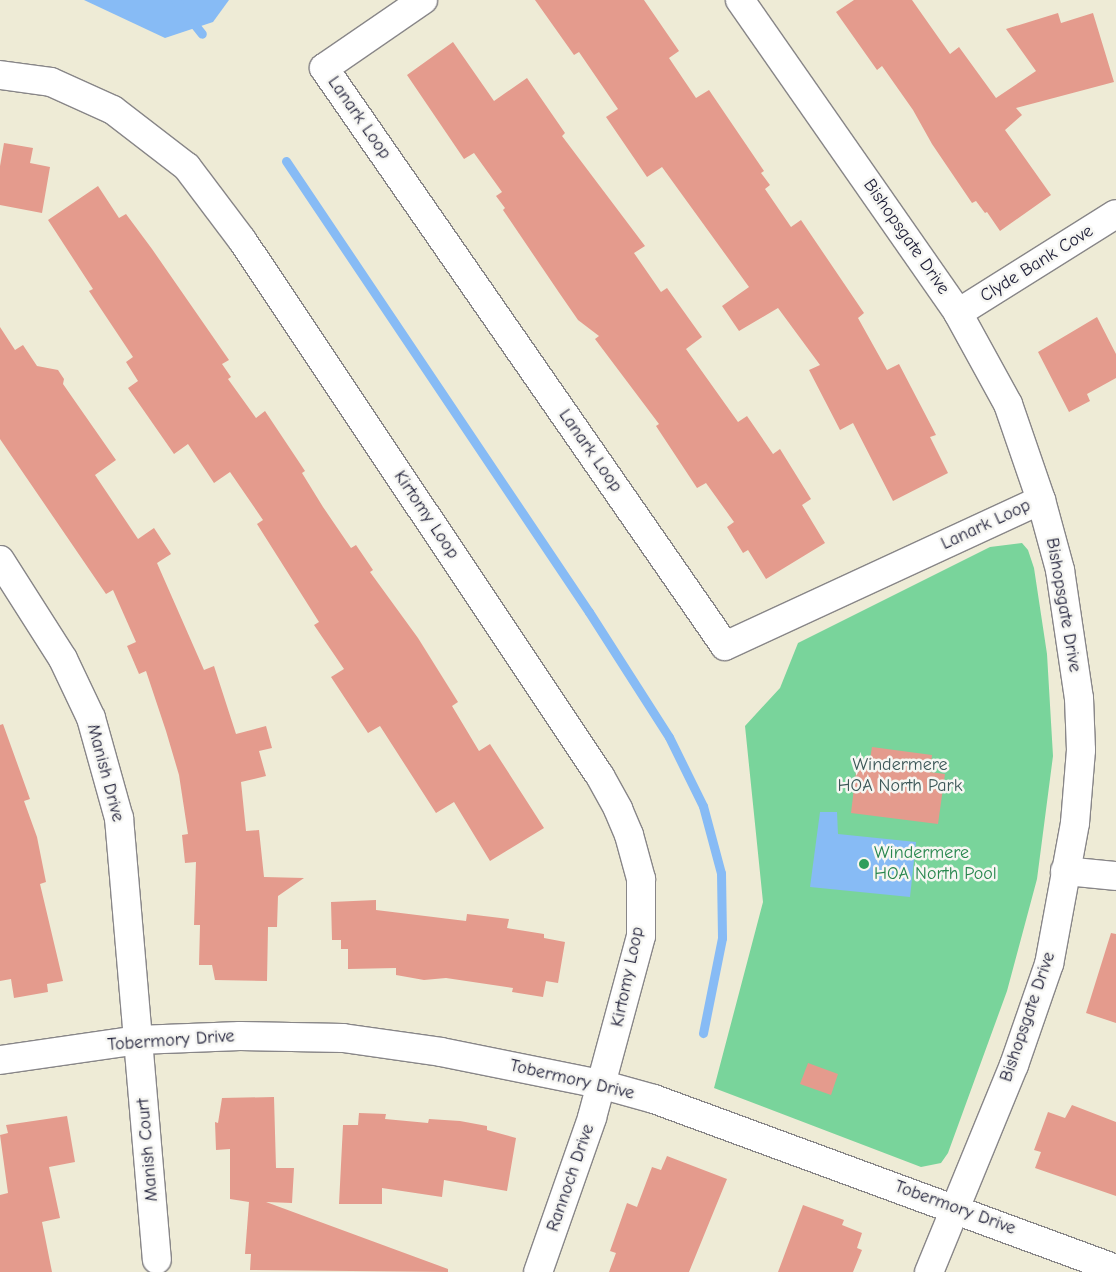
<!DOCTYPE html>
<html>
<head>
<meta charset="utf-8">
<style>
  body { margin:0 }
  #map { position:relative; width:1116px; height:1272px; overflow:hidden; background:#eeebd6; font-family:"Comic Neue",sans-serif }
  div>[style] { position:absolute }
  .green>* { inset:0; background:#79d49b }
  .water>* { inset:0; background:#87bbf5 }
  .stream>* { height:9px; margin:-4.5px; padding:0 4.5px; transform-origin:4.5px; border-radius:4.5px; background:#87bbf5 }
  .building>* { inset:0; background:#e49b8d }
  .roads { filter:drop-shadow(1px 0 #888688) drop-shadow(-1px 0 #888688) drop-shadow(0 1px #888688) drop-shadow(0 -1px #888688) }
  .street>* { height:28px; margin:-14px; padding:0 14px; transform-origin:14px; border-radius:14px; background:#fff }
  .dots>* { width:14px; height:14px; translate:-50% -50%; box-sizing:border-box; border:2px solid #f6f6f2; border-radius:50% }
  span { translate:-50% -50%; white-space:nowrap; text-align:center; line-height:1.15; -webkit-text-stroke:5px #f6f6f2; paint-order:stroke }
  .street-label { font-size:18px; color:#22223b }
  .park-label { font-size:18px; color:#3c5758 }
  .leisure-label { font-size:18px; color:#27864d }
  .left { translate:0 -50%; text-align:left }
</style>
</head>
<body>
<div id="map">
  <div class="green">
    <i style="clip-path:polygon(1022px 543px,1028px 550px,1034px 568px,1047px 654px,1053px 756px,1037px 879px,1007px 991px,948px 1153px,941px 1163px,921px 1167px,714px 1088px,763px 902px,745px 726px,780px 688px,798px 643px,990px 547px)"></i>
  </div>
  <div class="water">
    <i style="clip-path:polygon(84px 0,229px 0,213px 22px,165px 38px)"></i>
    <i style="clip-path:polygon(820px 812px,837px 812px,838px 834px,916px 842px,910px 897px,810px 887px)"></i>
  </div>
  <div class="stream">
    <i style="left:175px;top:0;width:43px;rotate:51.5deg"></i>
    <i style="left:286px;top:161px;width:543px;rotate:56.11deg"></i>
    <i style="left:589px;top:612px;width:148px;rotate:57.4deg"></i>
    <i style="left:669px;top:737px;width:77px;rotate:63.8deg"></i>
    <i style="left:703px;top:806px;width:69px;rotate:75deg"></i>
    <i style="left:721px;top:873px;width:65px;rotate:89.1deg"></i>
    <i style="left:722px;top:938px;width:97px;rotate:101.3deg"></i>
  </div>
  <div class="building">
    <i style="clip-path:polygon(535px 0,644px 0,679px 51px,669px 58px,696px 98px,709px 90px,764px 171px,761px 173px,770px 185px,765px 189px,791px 227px,801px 220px,864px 313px,858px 318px,887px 370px,899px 364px,936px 435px,930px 437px,948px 473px,893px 501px,853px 423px,840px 430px,809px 370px,820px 365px,778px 308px,739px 331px,722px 306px,749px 287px,662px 167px,647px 177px,606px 117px,618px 109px,579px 52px,574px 55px)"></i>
    <i style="clip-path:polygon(854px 0,912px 0,950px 54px,959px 47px,996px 98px,1036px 71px,1006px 29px,1058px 13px,1061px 23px,1093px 13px,1114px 82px,1016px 108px,1022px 115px,1005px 130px,1051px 195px,1000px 231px,987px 212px,985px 213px,976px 201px,972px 203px,932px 144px,913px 110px,882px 66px,877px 70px,836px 12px)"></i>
    <i style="clip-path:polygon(453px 42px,494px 101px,527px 78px,565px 133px,562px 136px,645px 246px,634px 253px,661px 292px,667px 288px,702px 337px,686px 349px,738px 422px,747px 416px,773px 454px,780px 449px,811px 499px,802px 505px,825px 543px,766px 579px,748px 550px,743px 553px,727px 527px,734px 522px,706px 483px,697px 488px,656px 426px,659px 424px,595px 339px,599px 336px,578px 320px,560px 294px,503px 210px,505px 208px,496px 196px,502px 192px,474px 153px,464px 159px,407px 75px)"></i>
    <i style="clip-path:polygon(4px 143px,33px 148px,30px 163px,50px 167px,42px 213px,0 205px,0 166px)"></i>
    <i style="clip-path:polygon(98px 186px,119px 218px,126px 214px,152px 249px,229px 360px,222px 364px,231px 377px,228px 379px,256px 418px,265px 411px,305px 471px,302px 473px,323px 507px,351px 548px,356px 545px,373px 570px,370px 572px,418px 638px,458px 702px,452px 706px,479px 751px,490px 744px,544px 828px,490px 861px,454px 802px,436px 813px,380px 726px,368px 733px,331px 677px,344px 669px,314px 625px,319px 622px,257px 524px,263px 520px,230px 472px,214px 483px,188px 444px,174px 454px,142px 408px,128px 388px,138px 381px,126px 362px,133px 357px,89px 291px,93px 289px,48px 220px)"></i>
    <i style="clip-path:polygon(1097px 317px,1116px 354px,1116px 378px,1087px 394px,1090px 401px,1069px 412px,1038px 352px)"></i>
    <i style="clip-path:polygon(0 327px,15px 350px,23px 345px,37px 366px,58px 370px,64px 379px,63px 384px,116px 460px,95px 475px,138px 539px,154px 528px,171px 554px,157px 563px,204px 670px,214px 666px,236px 734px,266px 726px,272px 748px,259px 751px,266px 776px,241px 782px,246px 831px,259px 830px,264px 877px,304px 878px,278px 896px,277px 927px,268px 927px,267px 981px,215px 980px,212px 965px,199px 965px,200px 925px,194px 925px,196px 862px,185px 863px,182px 835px,188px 834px,179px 775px,166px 731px,146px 671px,139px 674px,127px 646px,136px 642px,113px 590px,106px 594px,0 439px)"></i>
    <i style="clip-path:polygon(3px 724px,30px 799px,24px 801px,37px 837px,46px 882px,40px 884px,63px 981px,47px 984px,48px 992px,14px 998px,11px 979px,0 981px,0 725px)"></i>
    <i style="clip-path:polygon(872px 747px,932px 755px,930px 772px,945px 774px,938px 824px,851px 813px,857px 763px,869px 765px)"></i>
    <i style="clip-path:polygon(376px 900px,376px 910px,466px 921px,467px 914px,509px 919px,507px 928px,544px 934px,544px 938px,565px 942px,558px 983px,546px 981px,543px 997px,512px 992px,513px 988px,446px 978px,424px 980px,396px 975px,396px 968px,348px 969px,348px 949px,341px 949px,341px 940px,332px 940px,331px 902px)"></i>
    <i style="clip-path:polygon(1111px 933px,1116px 934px,1116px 1023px,1086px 1013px)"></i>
    <i style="clip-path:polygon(808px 1063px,838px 1074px,831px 1095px,800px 1084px)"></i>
    <i style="clip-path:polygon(274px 1097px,276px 1168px,294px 1168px,292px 1203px,266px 1202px,448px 1269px,448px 1272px,250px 1270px,251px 1254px,245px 1254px,249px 1202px,230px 1199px,230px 1149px,216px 1150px,215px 1122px,218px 1123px,222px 1098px)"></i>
    <i style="clip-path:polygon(1072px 1105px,1116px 1122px,1116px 1196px,1035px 1168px,1041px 1152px,1034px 1150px,1048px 1112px,1065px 1118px)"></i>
    <i style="clip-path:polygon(359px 1113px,386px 1114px,385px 1119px,428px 1123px,429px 1119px,460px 1121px,487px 1126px,487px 1130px,516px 1138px,507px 1191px,444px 1180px,442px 1197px,382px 1188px,382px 1204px,339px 1204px,343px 1125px,358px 1125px)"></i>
    <i style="clip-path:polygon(67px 1116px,75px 1162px,49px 1167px,60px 1218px,42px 1222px,52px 1272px,0 1272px,0 1195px,8px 1193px,0 1135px,8px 1133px,6px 1125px)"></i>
    <i style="clip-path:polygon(667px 1156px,727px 1179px,689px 1272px,609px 1272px,616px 1253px,610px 1251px,627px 1203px,637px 1207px,652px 1167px,661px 1170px)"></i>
    <i style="clip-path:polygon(803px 1205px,844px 1220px,842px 1225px,862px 1233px,857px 1248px,862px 1250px,853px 1272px,778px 1272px)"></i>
  </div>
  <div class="roads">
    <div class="street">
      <i style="left:423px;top:0;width:120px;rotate:145.5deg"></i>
      <i style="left:324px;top:68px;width:703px;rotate:55.25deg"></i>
      <i style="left:725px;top:646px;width:348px;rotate:-24.8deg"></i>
      <i style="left:740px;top:0;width:381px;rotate:55.1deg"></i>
      <i style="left:958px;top:313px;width:104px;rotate:61.2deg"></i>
      <i style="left:1008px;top:404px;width:102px;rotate:71deg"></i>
      <i style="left:1041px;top:500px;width:73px;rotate:74.8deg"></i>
      <i style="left:1060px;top:570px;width:129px;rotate:81.6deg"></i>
      <i style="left:1079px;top:698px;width:52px;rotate:87.8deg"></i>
      <i style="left:1081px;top:750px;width:73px;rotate:94.7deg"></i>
      <i style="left:1075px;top:823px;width:143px;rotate:100.4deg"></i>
      <i style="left:1049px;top:964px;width:107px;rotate:109.1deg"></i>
      <i style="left:1014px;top:1065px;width:224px;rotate:112.3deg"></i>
      <i style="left:0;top:75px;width:51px;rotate:7.8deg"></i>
      <i style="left:51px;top:82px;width:68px;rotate:24.3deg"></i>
      <i style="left:113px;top:110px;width:93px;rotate:37.6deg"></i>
      <i style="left:187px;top:167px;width:91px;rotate:53deg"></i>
      <i style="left:242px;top:240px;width:645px;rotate:56.26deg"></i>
      <i style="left:600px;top:776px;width:38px;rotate:61deg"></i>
      <i style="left:618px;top:809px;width:28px;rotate:67deg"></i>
      <i style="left:629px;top:835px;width:46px;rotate:74.7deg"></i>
      <i style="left:641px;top:879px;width:57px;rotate:90deg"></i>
      <i style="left:641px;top:936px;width:188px;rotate:105.1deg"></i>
      <i style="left:592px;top:1118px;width:163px;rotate:109.3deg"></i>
      <i style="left:958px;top:313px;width:186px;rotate:-32.1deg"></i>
      <i style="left:0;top:560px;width:117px;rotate:57.5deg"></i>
      <i style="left:63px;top:659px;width:65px;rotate:64.6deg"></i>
      <i style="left:91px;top:718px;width:104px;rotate:74.4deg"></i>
      <i style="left:119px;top:818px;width:443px;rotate:85.1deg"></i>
      <i style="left:1065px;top:871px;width:51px;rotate:5.6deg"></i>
      <i style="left:0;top:1060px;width:139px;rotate:-8.2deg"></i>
      <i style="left:138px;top:1040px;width:102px;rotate:-2.2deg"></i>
      <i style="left:240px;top:1036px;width:103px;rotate:1.1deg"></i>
      <i style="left:343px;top:1038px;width:99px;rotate:8.1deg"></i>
      <i style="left:441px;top:1052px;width:162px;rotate:11.4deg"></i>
      <i style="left:600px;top:1084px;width:56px;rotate:15.5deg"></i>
      <i style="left:654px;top:1099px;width:492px;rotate:20.2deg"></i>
    </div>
  </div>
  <div class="dots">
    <i style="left:864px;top:864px;background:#2e9e5b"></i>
  </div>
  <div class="street-label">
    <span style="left:359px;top:118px;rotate:55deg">Lanark Loop</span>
    <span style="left:906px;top:237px;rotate:55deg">Bishopsgate Drive</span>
    <span style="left:1037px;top:264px;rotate:-32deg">Clyde Bank Cove</span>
    <span style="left:590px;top:451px;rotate:55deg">Lanark Loop</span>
    <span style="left:426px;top:515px;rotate:56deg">Kirtomy Loop</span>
    <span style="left:986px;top:525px;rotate:-25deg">Lanark Loop</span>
    <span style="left:1063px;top:605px;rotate:80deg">Bishopsgate Drive</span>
    <span style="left:105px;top:773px;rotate:75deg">Manish Drive</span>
    <span style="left:628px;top:977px;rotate:-78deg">Kirtomy Loop</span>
    <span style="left:1028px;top:1017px;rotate:-71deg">Bishopsgate Drive</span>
    <span style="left:171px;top:1041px;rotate:-4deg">Tobermory Drive</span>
    <span style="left:572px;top:1080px;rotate:13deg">Tobermory Drive</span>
    <span style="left:148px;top:1150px;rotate:-95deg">Manish Court</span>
    <span style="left:571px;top:1178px;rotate:-71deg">Rannoch Drive</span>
    <span style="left:955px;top:1208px;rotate:20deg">Tobermory Drive</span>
  </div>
  <div class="park-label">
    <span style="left:900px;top:776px">Windermere<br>HOA North Park</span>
  </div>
  <div class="leisure-label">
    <span class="left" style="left:874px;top:864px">Windermere<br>HOA North Pool</span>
  </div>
</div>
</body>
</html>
